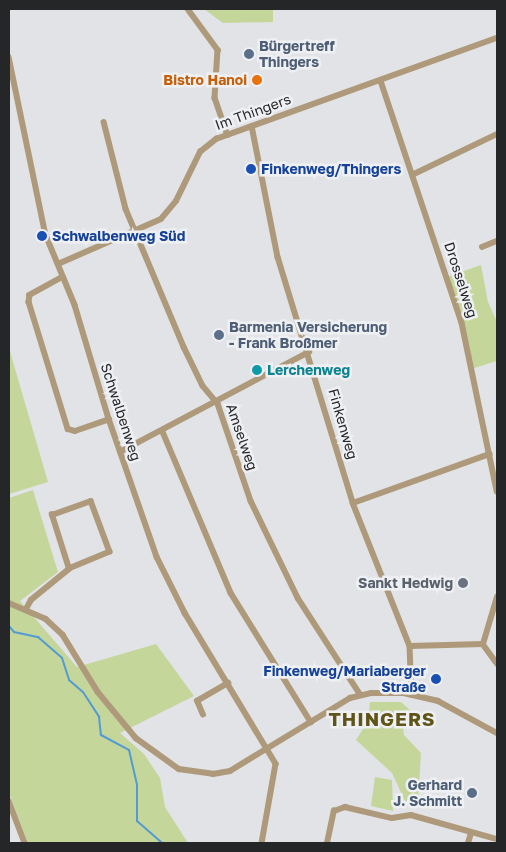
<!DOCTYPE html>
<html>
<head>
<meta charset="utf-8">
<style>
  body { margin:0 }
  #map { position:relative; width:506px; height:852px; overflow:hidden; background:#e1e3e6; font-family:"Golos Text",sans-serif }
  div>[style] { position:absolute }
  .green>* { inset:0; background:#c5d69b }
  .stream>* { height:2px; margin:-1px; padding:0 1px; transform-origin:1px; border-radius:1px; background:#539bd3 }
  .street>* { height:5.5px; margin:-2.75px; padding:0 2.75px; transform-origin:2.75px; border-radius:2.75px; background:#ae997a }
  .dots>* { width:14px; height:14px; translate:-50% -50%; box-sizing:border-box; border:2px solid #eef0f3; border-radius:50% }
  span { translate:-50% -50%; white-space:nowrap; text-align:center; line-height:1.15; -webkit-text-stroke:5px #eef0f3; paint-order:stroke }
  .service-label { font-size:14px; color:#4e5e75; font-weight:700 }
  .left { translate:0 -50%; text-align:left }
  .right { translate:-100% -50%; text-align:right }
  .food-label { font-size:14px; color:#c56008; font-weight:700 }
  .street-label { font-size:14px; color:#252627 }
  .transit-label { font-size:14px; color:#164399; font-weight:700 }
  .culture-label { font-size:14px; color:#0d838f; font-weight:700 }
  .worship-label { font-size:14px; color:#5b616d; font-weight:700 }
  .district-label { font-size:19px; color:#5f5518; font-weight:700; letter-spacing:1px }
  .frame { position:absolute; inset:0; border:10px solid #252627; pointer-events:none }
</style>
</head>
<body>
<div id="map">
  <div class="green">
    <i style="clip-path:polygon(204px 9px,273px 9px,273px 22px,223px 23px)"></i>
    <i style="clip-path:polygon(481px 265px,488px 302px,497px 322px,497px 361px,474px 368px,447px 277px)"></i>
    <i style="clip-path:polygon(9px 348px,48px 482px,9px 494px)"></i>
    <i style="clip-path:polygon(33px 490px,58px 572px,20px 601px,77px 667px,156px 644px,194px 696px,120px 733px,144px 754px,160px 778px,165px 807px,188px 843px,28px 843px,9px 793px,9px 498px)"></i>
    <i style="clip-path:polygon(370px 702px,401px 702px,411px 711px,403px 726px,404px 735px,421px 753px,418px 802px,405px 801px,392px 773px,356px 740px,368px 721px)"></i>
    <i style="clip-path:polygon(375px 777px,392px 780px,393px 811px,371px 806px)"></i>
  </div>
  <div class="stream">
    <i style="left:9px;top:626px;width:8px;rotate:50deg"></i>
    <i style="left:14px;top:632px;width:25px;rotate:12deg"></i>
    <i style="left:38px;top:637px;width:32px;rotate:41deg"></i>
    <i style="left:62px;top:658px;width:23px;rotate:72deg"></i>
    <i style="left:69px;top:680px;width:18px;rotate:41deg"></i>
    <i style="left:83px;top:692px;width:30px;rotate:57deg"></i>
    <i style="left:99px;top:717px;width:18px;rotate:84deg"></i>
    <i style="left:101px;top:735px;width:32px;rotate:28deg"></i>
    <i style="left:129px;top:750px;width:36px;rotate:77deg"></i>
    <i style="left:137px;top:785px;width:36px;rotate:90deg"></i>
    <i style="left:137px;top:821px;width:33px;rotate:41deg"></i>
  </div>
  <div class="street">
    <i style="left:188px;top:9px;width:51px;rotate:53.8deg"></i>
    <i style="left:218px;top:50px;width:48px;rotate:93.6deg"></i>
    <i style="left:215px;top:98px;width:39px;rotate:71deg"></i>
    <i style="left:9px;top:57px;width:182px;rotate:78.3deg"></i>
    <i style="left:46px;top:235px;width:76px;rotate:67.5deg"></i>
    <i style="left:75px;top:305px;width:119px;rotate:73.4deg"></i>
    <i style="left:109px;top:419px;width:146px;rotate:70.8deg"></i>
    <i style="left:157px;top:557px;width:63px;rotate:63.4deg"></i>
    <i style="left:185px;top:613px;width:176px;rotate:58.9deg"></i>
    <i style="left:276px;top:764px;width:80px;rotate:100deg"></i>
    <i style="left:381px;top:81px;width:255px;rotate:71.5deg"></i>
    <i style="left:462px;top:323px;width:172px;rotate:78.2deg"></i>
    <i style="left:104px;top:122px;width:90px;rotate:75.8deg"></i>
    <i style="left:126px;top:209px;width:150px;rotate:67.2deg"></i>
    <i style="left:184px;top:347px;width:43px;rotate:64deg"></i>
    <i style="left:203px;top:386px;width:23px;rotate:50deg"></i>
    <i style="left:218px;top:404px;width:102px;rotate:71.2deg"></i>
    <i style="left:251px;top:501px;width:108px;rotate:64.1deg"></i>
    <i style="left:298px;top:598px;width:114px;rotate:57.1deg"></i>
    <i style="left:252px;top:126px;width:134px;rotate:78.8deg"></i>
    <i style="left:278px;top:257px;width:257px;rotate:73deg"></i>
    <i style="left:353px;top:503px;width:154px;rotate:68.3deg"></i>
    <i style="left:410px;top:646px;width:49px;rotate:87.7deg"></i>
    <i style="left:414px;top:174px;width:92px;rotate:-25.7deg"></i>
    <i style="left:482px;top:247px;width:16px;rotate:-22deg"></i>
    <i style="left:58px;top:264px;width:112px;rotate:-23.6deg"></i>
    <i style="left:161px;top:219px;width:23px;rotate:-50deg"></i>
    <i style="left:176px;top:201px;width:55px;rotate:-63.9deg"></i>
    <i style="left:200px;top:152px;width:21px;rotate:-39deg"></i>
    <i style="left:216px;top:139px;width:299px;rotate:-19.8deg"></i>
    <i style="left:63px;top:277px;width:38px;rotate:151deg"></i>
    <i style="left:30px;top:295px;width:7px;rotate:98deg"></i>
    <i style="left:29px;top:302px;width:133px;rotate:72.9deg"></i>
    <i style="left:68px;top:429px;width:7px;rotate:16deg"></i>
    <i style="left:75px;top:431px;width:36px;rotate:-19deg"></i>
    <i style="left:163px;top:432px;width:175px;rotate:67.1deg"></i>
    <i style="left:231px;top:593px;width:152px;rotate:58.2deg"></i>
    <i style="left:120px;top:452px;width:214px;rotate:-27.9deg"></i>
    <i style="left:353px;top:503px;width:145px;rotate:-19.7deg"></i>
    <i style="left:9px;top:603px;width:40px;rotate:23.4deg"></i>
    <i style="left:46px;top:619px;width:23px;rotate:43deg"></i>
    <i style="left:63px;top:635px;width:67px;rotate:58.4deg"></i>
    <i style="left:98px;top:692px;width:60px;rotate:50.4deg"></i>
    <i style="left:136px;top:738px;width:53px;rotate:35.8deg"></i>
    <i style="left:179px;top:769px;width:34px;rotate:8deg"></i>
    <i style="left:213px;top:774px;width:17px;rotate:-10deg"></i>
    <i style="left:230px;top:771px;width:140px;rotate:-31.3deg"></i>
    <i style="left:350px;top:698px;width:22px;rotate:-13deg"></i>
    <i style="left:371px;top:693px;width:33px"></i>
    <i style="left:404px;top:693px;width:35px;rotate:13deg"></i>
    <i style="left:438px;top:701px;width:67px;rotate:28.5deg"></i>
    <i style="left:26px;top:609px;width:10px;rotate:-61deg"></i>
    <i style="left:31px;top:600px;width:49px;rotate:-39.2deg"></i>
    <i style="left:69px;top:569px;width:57px;rotate:-107.5deg"></i>
    <i style="left:52px;top:515px;width:41px;rotate:-19.7deg"></i>
    <i style="left:91px;top:501px;width:54px;rotate:69.6deg"></i>
    <i style="left:110px;top:552px;width:44px;rotate:157.5deg"></i>
    <i style="left:483px;top:644px;width:24px;rotate:54deg"></i>
    <i style="left:410px;top:646px;width:73px;rotate:-1.6deg"></i>
    <i style="left:483px;top:644px;width:49px;rotate:-73.4deg"></i>
    <i style="left:203px;top:715px;width:15px;rotate:-113deg"></i>
    <i style="left:197px;top:701px;width:36px;rotate:-30deg"></i>
    <i style="left:9px;top:801px;width:45px;rotate:69.1deg"></i>
    <i style="left:327px;top:843px;width:33px;rotate:-78deg"></i>
    <i style="left:334px;top:811px;width:12px;rotate:-20deg"></i>
    <i style="left:345px;top:807px;width:48px;rotate:13.2deg"></i>
    <i style="left:392px;top:818px;width:19px;rotate:-9deg"></i>
    <i style="left:411px;top:815px;width:89px;rotate:15.6deg"></i>
    <i style="left:468px;top:843px;width:10px;rotate:-73deg"></i>
  </div>
  <div class="dots">
    <i style="left:249px;top:54px;background:#5c6f8a"></i>
    <i style="left:257px;top:80px;background:#e8710a"></i>
    <i style="left:251px;top:169px;background:#1a4fb4"></i>
    <i style="left:42px;top:236px;background:#1a4fb4"></i>
    <i style="left:219px;top:335px;background:#5c6f8a"></i>
    <i style="left:257px;top:370px;background:#0f9aa8"></i>
    <i style="left:463px;top:583px;background:#6b7280"></i>
    <i style="left:436px;top:679px;background:#1a4fb4"></i>
    <i style="left:472px;top:793px;background:#5c6f8a"></i>
  </div>
  <div class="service-label">
    <span class="left" style="left:259px;top:54px">Bürgertreff<br>Thingers</span>
    <span class="left" style="left:229px;top:335px">Barmenia Versicherung<br>- Frank Broßmer</span>
    <span class="right" style="left:462px;top:793px">Gerhard<br>J. Schmitt</span>
  </div>
  <div class="food-label">
    <span class="right" style="left:247px;top:80px">Bistro Hanoi</span>
  </div>
  <div class="street-label">
    <span style="left:253px;top:112px;rotate:-20deg">Im Thingers</span>
    <span style="left:461px;top:280px;rotate:72deg">Drosselweg</span>
    <span style="left:121px;top:412px;rotate:72deg">Schwalbenweg</span>
    <span style="left:343px;top:424px;rotate:74deg">Finkenweg</span>
    <span style="left:242px;top:437px;rotate:71deg">Amselweg</span>
  </div>
  <div class="transit-label">
    <span class="left" style="left:261px;top:169px">Finkenweg/Thingers</span>
    <span class="left" style="left:52px;top:236px">Schwalbenweg Süd</span>
    <span class="right" style="left:426px;top:679px">Finkenweg/Mariaberger<br>Straße</span>
  </div>
  <div class="culture-label">
    <span class="left" style="left:267px;top:370px">Lerchenweg</span>
  </div>
  <div class="worship-label">
    <span class="right" style="left:453px;top:583px">Sankt Hedwig</span>
  </div>
  <div class="district-label">
    <span style="left:382px;top:719px">THINGERS</span>
  </div>
  <div class="frame"></div>
</div>
</body>
</html>
